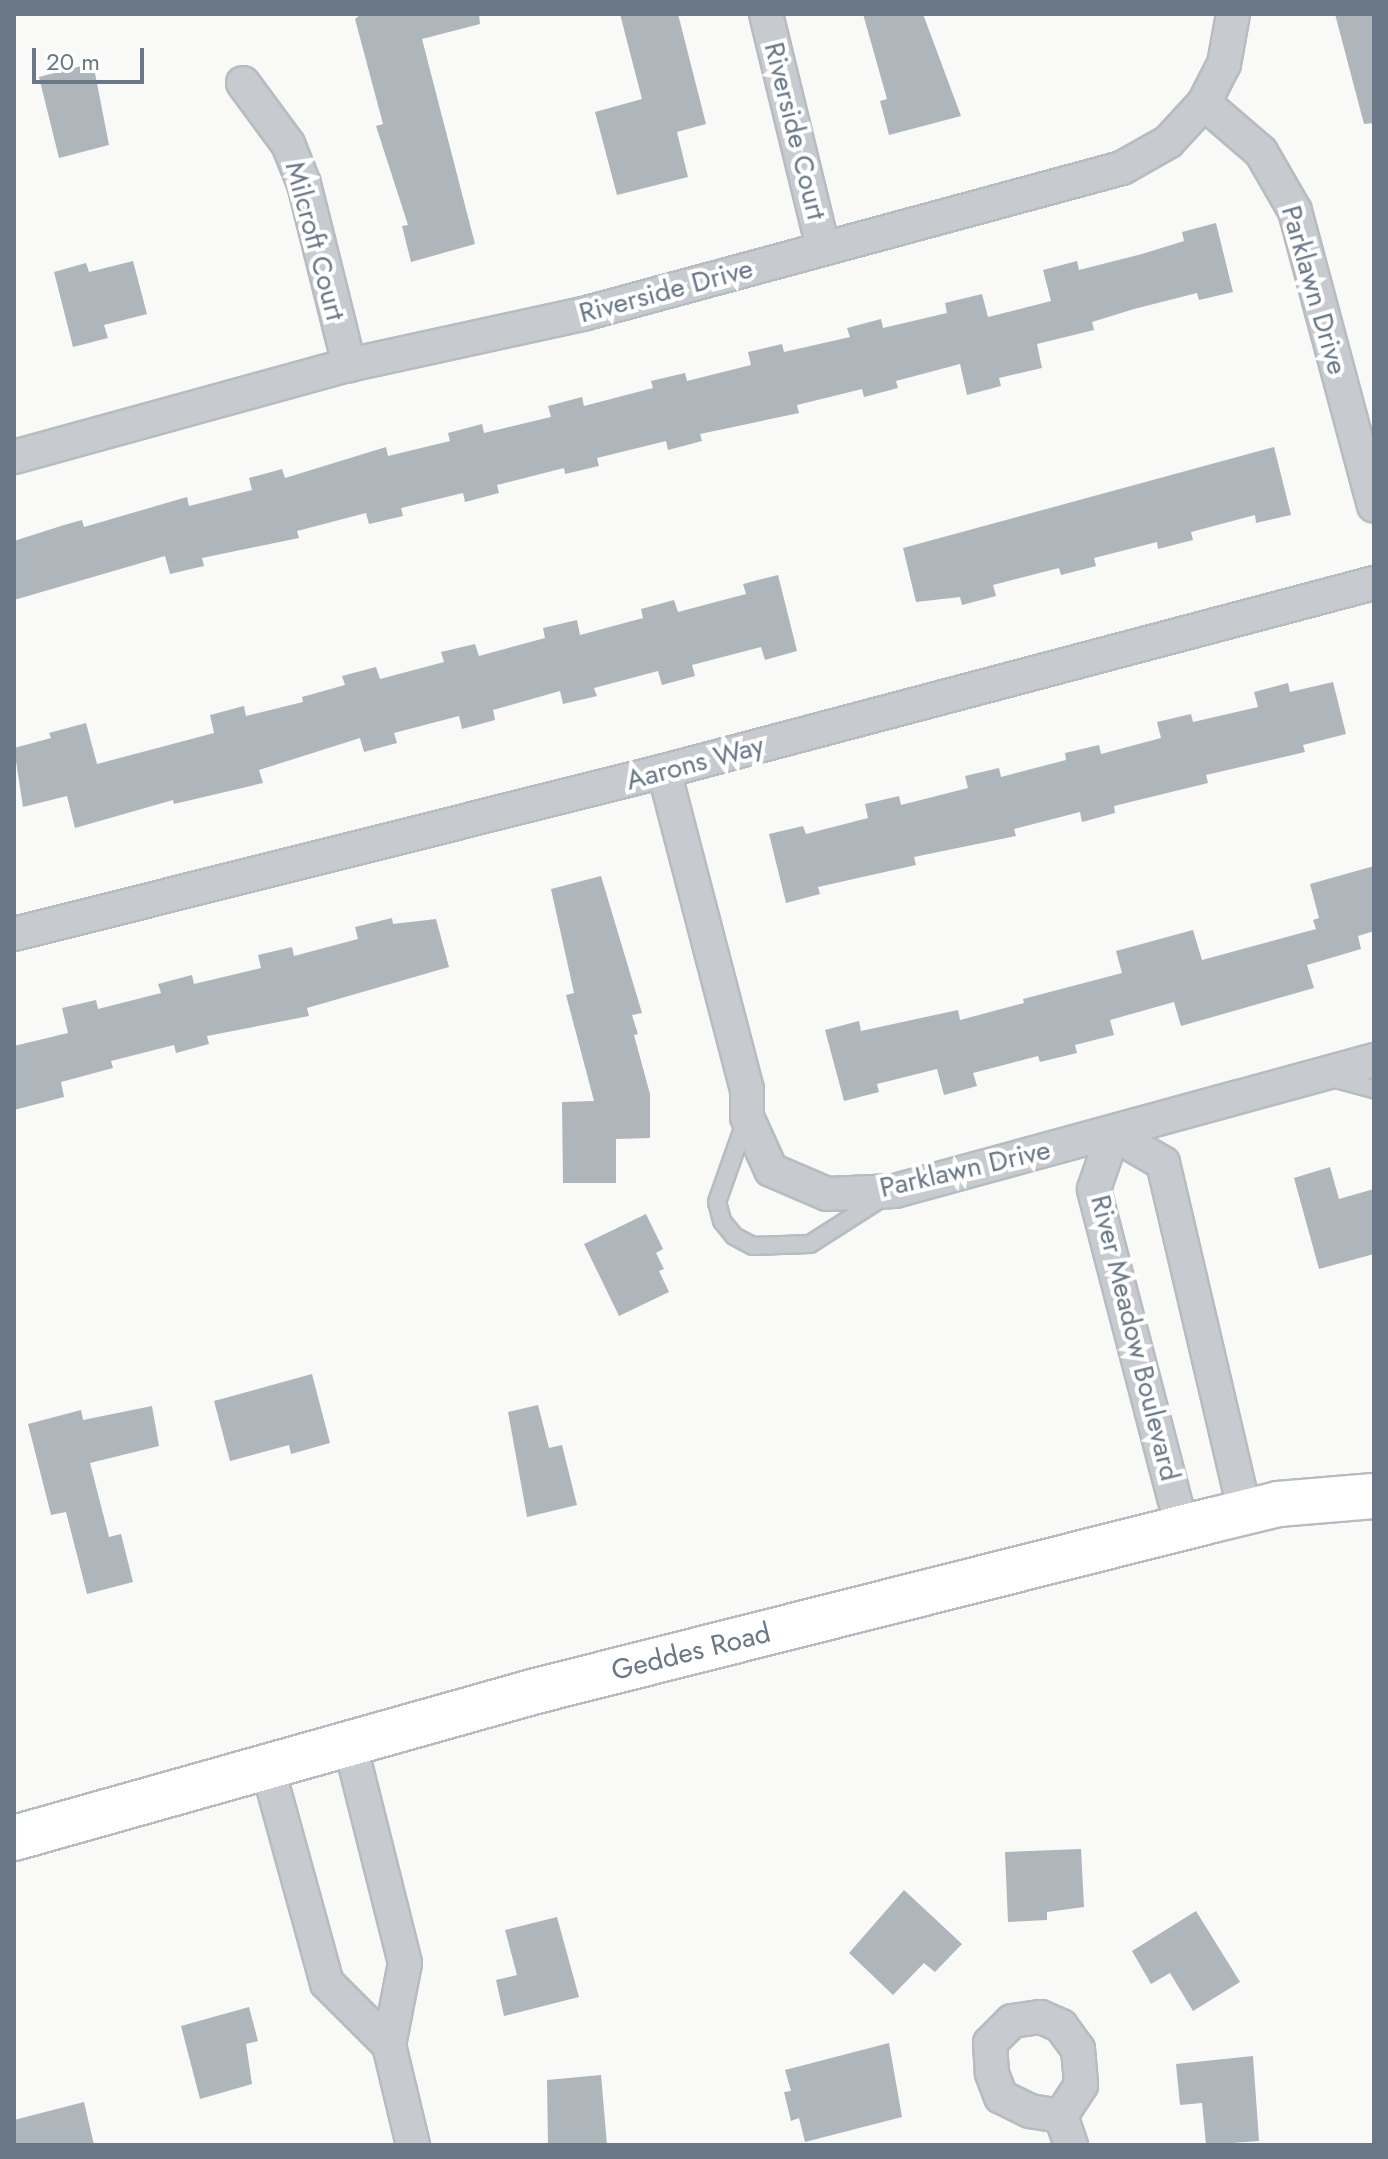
<!DOCTYPE html>
<html>
<head>
<meta charset="utf-8">
<style>
  body { margin:0 }
  #map { position:relative; width:1388px; height:2159px; overflow:hidden; background:#f9f9f7; font-family:Jost,sans-serif }
  div>[style] { position:absolute }
  .building>* { inset:0; background:#aeb5bb }
  .roads { filter:drop-shadow(2px 0 #b7bcc1) drop-shadow(-2px 0 #b7bcc1) drop-shadow(0 2px #b7bcc1) drop-shadow(0 -2px #b7bcc1) }
  .lane>* { height:16px; margin:-8px; padding:0 8px; transform-origin:8px; border-radius:8px; background:#c7cace }
  .street>* { height:32px; margin:-16px; padding:0 16px; transform-origin:16px; border-radius:16px; background:#c7cace }
  .secondary>* { height:44px; margin:-22px; padding:0 22px; transform-origin:22px; border-radius:22px; background:#fff }
  span { translate:-50% -50%; white-space:nowrap; text-align:center; line-height:1.15; -webkit-text-stroke:8px #fff; paint-order:stroke }
  .street-label { font-size:28px; color:#697787 }
  .frame { position:absolute; inset:0; border:16px solid #697787; pointer-events:none }
  .scale { position:absolute; left:32px; top:48px; width:112px; height:36px; box-sizing:border-box; border:4px solid #697787; border-top:0; padding-left:10px; font-size:24px; line-height:28px; white-space:nowrap; color:#697787; -webkit-text-stroke:6px #fff; paint-order:stroke }
</style>
</head>
<body>
<div id="map">
  <div class="building">
    <i style="clip-path:polygon(361px 14px,479px 14px,480px 24px,422px 39px,475px 244px,411px 262px,402px 226px,408px 225px,376px 126px,383px 124px,355px 19px)"></i>
    <i style="clip-path:polygon(620px 14px,678px 14px,706px 124px,677px 132px,688px 177px,617px 195px,595px 112px,642px 99px)"></i>
    <i style="clip-path:polygon(863px 14px,923px 14px,961px 116px,889px 135px,880px 101px,887px 99px)"></i>
    <i style="clip-path:polygon(1335px 14px,1374px 14px,1374px 123px,1364px 124px)"></i>
    <i style="clip-path:polygon(93px 63px,109px 145px,59px 158px,39px 77px)"></i>
    <i style="clip-path:polygon(1216px 223px,1233px 292px,1199px 300px,1197px 293px,1134px 309px,1092px 322px,1094px 330px,1037px 344px,1042px 368px,999px 378px,1001px 386px,967px 395px,960px 364px,896px 381px,898px 388px,864px 397px,862px 389px,797px 405px,799px 413px,700px 434px,702px 441px,668px 450px,666px 441px,597px 458px,599px 466px,565px 474px,564px 468px,497px 485px,499px 493px,465px 502px,463px 493px,401px 508px,403px 516px,369px 524px,366px 513px,297px 531px,299px 538px,202px 558px,204px 566px,170px 574px,165px 556px,14px 600px,14px 541px,64px 525px,82px 520px,84px 527px,187px 497px,189px 506px,252px 490px,249px 478px,282px 469px,285px 478px,386px 447px,388px 456px,450px 441px,448px 433px,482px 424px,484px 433px,551px 417px,548px 406px,582px 397px,584px 406px,653px 388px,651px 381px,685px 373px,687px 381px,751px 365px,748px 352px,782px 344px,784px 352px,850px 337px,847px 328px,881px 319px,883px 328px,947px 313px,945px 303px,982px 294px,988px 317px,1051px 301px,1043px 270px,1077px 261px,1079px 270px,1142px 254px,1184px 241px,1182px 232px)"></i>
    <i style="clip-path:polygon(133px 261px,147px 314px,104px 325px,108px 338px,73px 347px,54px 272px,86px 263px,89px 272px)"></i>
    <i style="clip-path:polygon(1274px 447px,1291px 515px,1256px 523px,1255px 515px,1191px 532px,1193px 540px,1158px 549px,1157px 542px,1094px 558px,1096px 566px,1061px 575px,1059px 568px,993px 585px,996px 596px,962px 605px,960px 597px,916px 602px,903px 548px)"></i>
    <i style="clip-path:polygon(778px 575px,797px 651px,765px 660px,761px 647px,692px 665px,695px 676px,662px 685px,658px 671px,594px 688px,597px 696px,563px 704px,560px 691px,493px 710px,495px 720px,462px 729px,459px 716px,394px 733px,397px 743px,364px 752px,360px 738px,259px 770px,263px 783px,174px 804px,173px 800px,75px 828px,67px 796px,23px 807px,14px 748px,51px 738px,49px 733px,86px 723px,97px 764px,214px 733px,210px 715px,244px 706px,246px 716px,303px 702px,302px 697px,345px 685px,342px 676px,376px 667px,380px 679px,444px 662px,441px 652px,475px 644px,479px 656px,545px 638px,543px 628px,577px 620px,580px 635px,643px 618px,641px 609px,674px 600px,678px 612px,746px 594px,743px 584px)"></i>
    <i style="clip-path:polygon(1333px 682px,1346px 734px,1303px 745px,1305px 752px,1206px 775px,1208px 783px,1114px 806px,1115px 813px,1082px 822px,1080px 812px,1014px 829px,1016px 836px,914px 857px,916px 865px,818px 887px,820px 894px,786px 903px,769px 834px,803px 826px,806px 834px,868px 818px,865px 804px,899px 796px,901px 805px,968px 788px,965px 776px,999px 768px,1001px 777px,1066px 760px,1065px 753px,1099px 745px,1101px 754px,1161px 738px,1157px 722px,1191px 714px,1193px 722px,1258px 707px,1254px 692px,1288px 683px,1290px 692px)"></i>
    <i style="clip-path:polygon(1374px 866px,1374px 931px,1358px 936px,1361px 949px,1307px 965px,1314px 988px,1181px 1026px,1174px 1002px,1110px 1020px,1114px 1035px,1075px 1045px,1077px 1053px,1040px 1062px,1038px 1056px,973px 1073px,977px 1086px,944px 1095px,937px 1069px,877px 1084px,879px 1092px,844px 1101px,825px 1030px,859px 1021px,861px 1031px,958px 1010px,960px 1020px,1024px 1003px,1023px 999px,1122px 973px,1116px 951px,1193px 930px,1202px 960px,1316px 929px,1313px 920px,1319px 918px,1310px 884px)"></i>
    <i style="clip-path:polygon(601px 876px,642px 1013px,632px 1015px,638px 1034px,634px 1035px,650px 1094px,650px 1138px,616px 1139px,616px 1183px,563px 1183px,562px 1102px,594px 1101px,566px 995px,574px 993px,551px 889px)"></i>
    <i style="clip-path:polygon(392px 918px,393px 924px,436px 919px,449px 967px,307px 1008px,309px 1016px,207px 1036px,209px 1044px,176px 1053px,174px 1045px,111px 1061px,113px 1068px,61px 1082px,64px 1097px,14px 1110px,14px 1046px,68px 1033px,62px 1008px,96px 1000px,98px 1009px,161px 993px,158px 984px,192px 975px,194px 984px,261px 968px,258px 955px,292px 947px,294px 956px,358px 939px,355px 927px)"></i>
    <i style="clip-path:polygon(1330px 1167px,1339px 1199px,1374px 1189px,1374px 1254px,1319px 1269px,1294px 1178px)"></i>
    <i style="clip-path:polygon(646px 1214px,663px 1249px,656px 1253px,664px 1269px,659px 1271px,669px 1292px,619px 1316px,584px 1244px)"></i>
    <i style="clip-path:polygon(312px 1374px,330px 1443px,291px 1454px,289px 1445px,230px 1461px,214px 1401px)"></i>
    <i style="clip-path:polygon(538px 1405px,549px 1448px,562px 1445px,577px 1505px,527px 1517px,508px 1412px)"></i>
    <i style="clip-path:polygon(152px 1406px,159px 1446px,90px 1463px,109px 1537px,121px 1534px,133px 1582px,87px 1594px,66px 1512px,51px 1515px,28px 1424px,81px 1410px,83px 1420px)"></i>
    <i style="clip-path:polygon(1081px 1849px,1084px 1907px,1047px 1912px,1047px 1920px,1008px 1922px,1005px 1852px)"></i>
    <i style="clip-path:polygon(904px 1890px,962px 1944px,935px 1972px,924px 1963px,893px 1995px,849px 1953px)"></i>
    <i style="clip-path:polygon(1196px 1911px,1240px 1982px,1193px 2011px,1170px 1973px,1151px 1984px,1132px 1951px)"></i>
    <i style="clip-path:polygon(557px 1917px,579px 1997px,504px 2016px,496px 1980px,517px 1975px,505px 1930px)"></i>
    <i style="clip-path:polygon(249px 2007px,258px 2041px,246px 2044px,252px 2084px,200px 2099px,181px 2026px)"></i>
    <i style="clip-path:polygon(889px 2043px,902px 2117px,805px 2142px,799px 2118px,791px 2121px,784px 2092px,791px 2091px,785px 2070px)"></i>
    <i style="clip-path:polygon(1253px 2056px,1259px 2141px,1206px 2145px,1202px 2103px,1180px 2105px,1176px 2064px)"></i>
    <i style="clip-path:polygon(601px 2075px,607px 2145px,548px 2145px,547px 2080px)"></i>
    <i style="clip-path:polygon(84px 2102px,94px 2145px,14px 2145px,14px 2120px)"></i>
  </div>
  <div class="roads">
    <div class="lane">
      <i style="left:1336px;top:1079px;width:39px;rotate:15deg"></i>
      <i style="left:745px;top:1123px;width:84px;rotate:109.5deg"></i>
      <i style="left:717px;top:1202px;width:20px;rotate:75deg"></i>
      <i style="left:722px;top:1221px;width:19px;rotate:51deg"></i>
      <i style="left:734px;top:1236px;width:21px;rotate:28deg"></i>
      <i style="left:753px;top:1246px;width:57px;rotate:-2deg"></i>
      <i style="left:810px;top:1244px;width:85px;rotate:-32.6deg"></i>
    </div>
    <div class="street">
      <i style="left:766px;top:14px;width:241px;rotate:76.3deg"></i>
      <i style="left:243px;top:83px;width:76px;rotate:53.6deg"></i>
      <i style="left:288px;top:144px;width:43px;rotate:68.2deg"></i>
      <i style="left:304px;top:184px;width:187px;rotate:76deg"></i>
      <i style="left:1204px;top:103px;width:75px;rotate:40.7deg"></i>
      <i style="left:1261px;top:152px;width:68px;rotate:60deg"></i>
      <i style="left:1295px;top:211px;width:305px;rotate:75deg"></i>
      <i style="left:14px;top:457px;width:347px;rotate:-15.4deg"></i>
      <i style="left:349px;top:365px;width:239px;rotate:-12.3deg"></i>
      <i style="left:583px;top:314px;width:558px;rotate:-15.16deg"></i>
      <i style="left:1122px;top:168px;width:53px;rotate:-29.5deg"></i>
      <i style="left:1168px;top:142px;width:53px;rotate:-47.3deg"></i>
      <i style="left:1204px;top:103px;width:44px;rotate:-62.9deg"></i>
      <i style="left:1224px;top:64px;width:51px;rotate:-79.8deg"></i>
      <i style="left:664px;top:771px;width:329px;rotate:75.4deg"></i>
      <i style="left:747px;top:1089px;width:28px;rotate:90deg"></i>
      <i style="left:747px;top:1117px;width:58px;rotate:65.6deg"></i>
      <i style="left:771px;top:1170px;width:61px;rotate:23.2deg"></i>
      <i style="left:827px;top:1194px;width:68px;rotate:-2.5deg"></i>
      <i style="left:895px;top:1191px;width:497px;rotate:-15.3deg"></i>
      <i style="left:14px;top:934px;width:670px;rotate:-14.08deg"></i>
      <i style="left:664px;top:771px;width:734px;rotate:-14.83deg"></i>
      <i style="left:1182px;top:1528px;width:350px;rotate:-104.6deg"></i>
      <i style="left:1094px;top:1189px;width:58px;rotate:-70.9deg"></i>
      <i style="left:1113px;top:1134px;width:58px;rotate:30.1deg"></i>
      <i style="left:1163px;top:1163px;width:359px;rotate:76.8deg"></i>
      <i style="left:350px;top:1744px;width:226px;rotate:75.9deg"></i>
      <i style="left:405px;top:1963px;width:84px;rotate:101deg"></i>
      <i style="left:389px;top:2045px;width:103px;rotate:76.5deg"></i>
      <i style="left:268px;top:1769px;width:222px;rotate:74.6deg"></i>
      <i style="left:327px;top:1983px;width:88px;rotate:45deg"></i>
      <i style="left:1041px;top:2017px;width:22px;rotate:24deg"></i>
      <i style="left:1061px;top:2026px;width:29px;rotate:54deg"></i>
      <i style="left:1078px;top:2049px;width:36px;rotate:85deg"></i>
      <i style="left:1081px;top:2085px;width:37px;rotate:123deg"></i>
      <i style="left:1061px;top:2116px;width:31px;rotate:-171deg"></i>
      <i style="left:1030px;top:2111px;width:32px;rotate:-154deg"></i>
      <i style="left:1001px;top:2097px;width:26px;rotate:-111deg"></i>
      <i style="left:992px;top:2073px;width:30px;rotate:-94deg"></i>
      <i style="left:990px;top:2043px;width:31px;rotate:-45deg"></i>
      <i style="left:1012px;top:2021px;width:29px;rotate:-8deg"></i>
      <i style="left:1061px;top:2116px;width:31px;rotate:71deg"></i>
    </div>
    <div class="secondary">
      <i style="left:14px;top:1838px;width:542px;rotate:-15.73deg"></i>
      <i style="left:536px;top:1691px;width:698px;rotate:-14.18deg"></i>
      <i style="left:1213px;top:1520px;width:67px;rotate:-13.8deg"></i>
      <i style="left:1278px;top:1504px;width:96px;rotate:-4.8deg"></i>
    </div>
  </div>
  <div class="street-label">
    <span style="left:795px;top:131px;rotate:76deg">Riverside Court</span>
    <span style="left:315px;top:241px;rotate:75deg">Milcroft Court</span>
    <span style="left:1314px;top:290px;rotate:74deg">Parklawn Drive</span>
    <span style="left:666px;top:291px;rotate:-15deg">Riverside Drive</span>
    <span style="left:695px;top:763px;rotate:-15deg">Aarons Way</span>
    <span style="left:965px;top:1169px;rotate:-13deg">Parklawn Drive</span>
    <span style="left:1135px;top:1338px;rotate:76deg">River Meadow Boulevard</span>
    <span style="left:691px;top:1652px;rotate:-14deg">Geddes Road</span>
  </div>
  <div class="frame"></div>
  <div class="scale">20 m</div>
</div>
</body>
</html>
